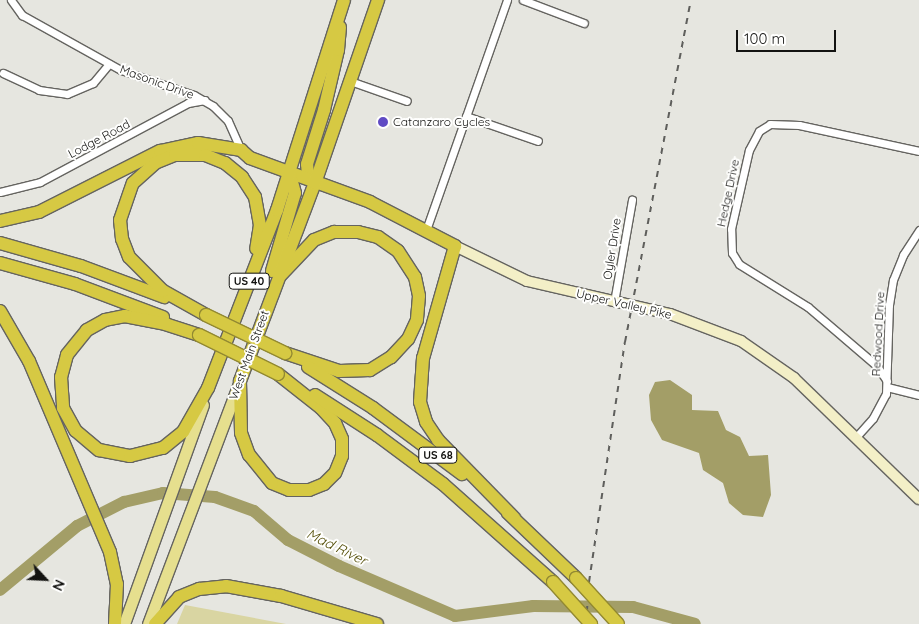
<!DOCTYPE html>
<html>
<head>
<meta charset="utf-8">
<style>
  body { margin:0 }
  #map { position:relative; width:919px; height:624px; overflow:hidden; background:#e6e6e0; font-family:Quicksand,sans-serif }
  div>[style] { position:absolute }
  .green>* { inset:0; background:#d9d5a2 }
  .water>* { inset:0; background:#a39e67 }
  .river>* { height:12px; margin:-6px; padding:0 6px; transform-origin:6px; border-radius:6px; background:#a39e67 }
  .roads { filter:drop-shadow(1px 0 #656460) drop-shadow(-1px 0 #656460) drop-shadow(0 1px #656460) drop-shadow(0 -1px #656460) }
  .street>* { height:7px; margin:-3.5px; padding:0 3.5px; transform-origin:3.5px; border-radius:3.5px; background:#fff }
  .secondary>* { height:10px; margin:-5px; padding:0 5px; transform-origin:5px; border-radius:5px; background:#f3efc7 }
  .primary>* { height:11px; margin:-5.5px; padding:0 5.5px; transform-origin:5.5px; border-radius:5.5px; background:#e6df8e }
  .highway>* { height:12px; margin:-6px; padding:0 6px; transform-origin:6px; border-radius:6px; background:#d6c943 }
  .rail>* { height:2px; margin-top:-1px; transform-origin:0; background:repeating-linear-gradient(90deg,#5f5f5c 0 6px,transparent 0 12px) }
  .bridges { filter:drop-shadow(1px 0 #928932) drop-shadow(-1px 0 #928932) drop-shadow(0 1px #928932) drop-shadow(0 -1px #928932) }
  .highway-bridge>* { height:12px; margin:-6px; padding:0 6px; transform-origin:6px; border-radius:6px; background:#d6c943 }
  .dots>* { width:14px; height:14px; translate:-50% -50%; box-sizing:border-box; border:2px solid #fffffe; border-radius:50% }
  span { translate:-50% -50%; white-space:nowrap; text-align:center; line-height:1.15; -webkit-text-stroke:4px #fffffe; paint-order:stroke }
  .shield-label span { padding:1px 4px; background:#fffffe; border:1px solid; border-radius:4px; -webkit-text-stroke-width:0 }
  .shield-label { font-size:11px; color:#131311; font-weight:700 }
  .street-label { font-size:12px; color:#131311 }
  .poi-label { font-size:12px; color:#131311 }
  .left { translate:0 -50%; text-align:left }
  .water-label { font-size:14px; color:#534d06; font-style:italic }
  .north { position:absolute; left:20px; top:554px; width:50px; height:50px; -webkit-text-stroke:4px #fffffe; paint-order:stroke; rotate:115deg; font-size:14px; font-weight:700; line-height:20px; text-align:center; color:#131311 }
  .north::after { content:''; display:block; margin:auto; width:18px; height:22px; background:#131311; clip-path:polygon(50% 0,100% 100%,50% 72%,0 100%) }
  .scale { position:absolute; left:736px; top:30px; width:100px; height:22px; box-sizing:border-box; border:2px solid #131311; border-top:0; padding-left:6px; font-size:15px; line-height:18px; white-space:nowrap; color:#131311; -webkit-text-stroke:4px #fffffe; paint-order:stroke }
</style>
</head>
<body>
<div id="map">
  <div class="green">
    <i style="clip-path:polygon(185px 605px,286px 624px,177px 624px)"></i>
  </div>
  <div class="water">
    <i style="clip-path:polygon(670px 380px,692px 395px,692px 410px,718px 411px,726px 430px,740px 437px,749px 456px,768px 455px,771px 495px,763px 517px,743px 515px,729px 503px,723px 483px,703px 470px,699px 453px,662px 440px,651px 420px,649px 395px,655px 382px)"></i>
  </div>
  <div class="river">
    <i style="left:0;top:590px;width:100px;rotate:-39.7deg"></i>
    <i style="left:77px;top:526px;width:53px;rotate:-27.1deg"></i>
    <i style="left:124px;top:502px;width:40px;rotate:-13deg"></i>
    <i style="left:163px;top:493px;width:52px;rotate:4.4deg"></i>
    <i style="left:215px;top:497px;width:41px;rotate:19.7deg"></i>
    <i style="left:254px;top:511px;width:45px;rotate:40.5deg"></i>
    <i style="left:288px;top:540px;width:57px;rotate:27deg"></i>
    <i style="left:339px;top:566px;width:126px;rotate:23.3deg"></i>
    <i style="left:455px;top:616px;width:79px;rotate:-7.3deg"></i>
    <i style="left:533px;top:606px;width:100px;rotate:0.6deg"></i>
    <i style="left:633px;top:607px;width:64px;rotate:15.3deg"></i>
  </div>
  <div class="roads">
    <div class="street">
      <i style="left:11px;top:0;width:19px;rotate:54deg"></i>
      <i style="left:22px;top:15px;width:113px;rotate:29.1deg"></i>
      <i style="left:121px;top:70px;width:77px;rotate:18.9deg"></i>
      <i style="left:194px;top:95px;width:22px;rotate:30deg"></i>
      <i style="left:213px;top:106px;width:21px;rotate:45deg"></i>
      <i style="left:228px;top:121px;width:32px;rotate:66deg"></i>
      <i style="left:523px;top:0;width:65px;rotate:20.7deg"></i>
      <i style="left:3px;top:73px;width:40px;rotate:25deg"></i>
      <i style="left:39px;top:90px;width:28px;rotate:8deg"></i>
      <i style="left:67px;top:94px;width:28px;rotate:-23deg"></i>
      <i style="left:93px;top:83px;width:25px;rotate:-50deg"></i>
      <i style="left:350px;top:81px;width:60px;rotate:19.3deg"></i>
      <i style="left:466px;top:116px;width:76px;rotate:19.1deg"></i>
      <i style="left:0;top:192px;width:41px;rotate:-14deg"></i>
      <i style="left:40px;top:182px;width:168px;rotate:-28.1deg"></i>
      <i style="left:188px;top:103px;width:17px;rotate:-10deg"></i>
      <i style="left:426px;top:230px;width:244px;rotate:-70.6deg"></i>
      <i style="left:614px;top:302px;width:104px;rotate:-80deg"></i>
      <i style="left:887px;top:381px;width:18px;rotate:-124deg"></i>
      <i style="left:877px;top:366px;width:91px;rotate:-139.5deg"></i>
      <i style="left:808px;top:307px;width:81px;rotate:-148.1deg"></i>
      <i style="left:739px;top:264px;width:13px;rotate:-122deg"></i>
      <i style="left:732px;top:253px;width:24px;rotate:-92deg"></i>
      <i style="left:731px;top:229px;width:81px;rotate:-77.2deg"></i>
      <i style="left:749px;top:150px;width:21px;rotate:-62deg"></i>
      <i style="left:759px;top:131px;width:13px;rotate:-32deg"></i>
      <i style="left:770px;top:124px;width:29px;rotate:2deg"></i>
      <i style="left:799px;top:125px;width:123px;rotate:12.2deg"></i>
      <i style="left:887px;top:387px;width:33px;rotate:14deg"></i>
      <i style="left:856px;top:437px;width:25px;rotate:-48deg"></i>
      <i style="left:873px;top:418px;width:27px;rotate:-62deg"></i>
      <i style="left:886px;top:394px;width:89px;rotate:-88.1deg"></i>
      <i style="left:889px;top:305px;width:25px;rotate:-81deg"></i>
      <i style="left:893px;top:280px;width:27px;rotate:-68deg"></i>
      <i style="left:903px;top:255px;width:30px;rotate:-57deg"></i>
    </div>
    <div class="secondary">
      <i style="left:455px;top:246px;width:80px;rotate:25.9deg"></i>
      <i style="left:527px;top:281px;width:147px;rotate:13deg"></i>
      <i style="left:670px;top:314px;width:76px;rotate:20.8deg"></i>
      <i style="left:741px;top:341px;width:65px;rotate:34.9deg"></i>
      <i style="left:794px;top:378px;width:174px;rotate:44.1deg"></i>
    </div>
    <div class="primary">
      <i style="left:124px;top:624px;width:233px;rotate:-70.2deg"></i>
      <i style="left:148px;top:624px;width:258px;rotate:-69.3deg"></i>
    </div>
    <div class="highway">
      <i style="left:315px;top:183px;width:11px;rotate:-131deg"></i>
      <i style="left:308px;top:175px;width:11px;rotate:-95deg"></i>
      <i style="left:307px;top:164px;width:57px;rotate:-72.5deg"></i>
      <i style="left:324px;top:110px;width:62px;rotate:-76.9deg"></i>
      <i style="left:338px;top:50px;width:23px;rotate:-85deg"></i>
      <i style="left:0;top:221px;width:40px;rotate:-13deg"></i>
      <i style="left:39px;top:212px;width:136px;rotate:-26.8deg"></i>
      <i style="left:160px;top:151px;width:39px;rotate:-12deg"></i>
      <i style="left:198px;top:143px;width:44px;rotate:9.2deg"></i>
      <i style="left:241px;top:150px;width:12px;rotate:42deg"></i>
      <i style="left:250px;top:158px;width:128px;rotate:20.1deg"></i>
      <i style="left:370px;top:202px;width:96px;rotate:27.4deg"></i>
      <i style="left:455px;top:246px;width:116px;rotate:105.9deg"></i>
      <i style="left:423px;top:358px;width:44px;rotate:93.9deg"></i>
      <i style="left:420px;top:402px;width:21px;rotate:73deg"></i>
      <i style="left:426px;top:422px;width:22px;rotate:56deg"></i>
      <i style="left:438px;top:440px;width:109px;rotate:45.7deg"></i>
      <i style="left:0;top:243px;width:84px;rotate:15.9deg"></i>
      <i style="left:81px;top:266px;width:89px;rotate:20.5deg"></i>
      <i style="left:0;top:263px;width:78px;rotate:15.6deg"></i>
      <i style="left:75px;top:284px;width:94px;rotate:20.6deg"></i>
      <i style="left:272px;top:271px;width:81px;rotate:-73.6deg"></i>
      <i style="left:295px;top:193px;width:20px;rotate:-105deg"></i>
      <i style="left:281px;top:275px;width:48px;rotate:-46.7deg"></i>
      <i style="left:314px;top:240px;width:22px;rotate:-22deg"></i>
      <i style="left:334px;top:232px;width:24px"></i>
      <i style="left:358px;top:232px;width:21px;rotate:14deg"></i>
      <i style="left:378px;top:237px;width:24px;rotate:35deg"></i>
      <i style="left:398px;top:251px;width:31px;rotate:57deg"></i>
      <i style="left:415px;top:277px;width:19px;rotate:78deg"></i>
      <i style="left:419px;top:296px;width:24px;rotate:95deg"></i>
      <i style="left:417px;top:320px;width:21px;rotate:115deg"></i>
      <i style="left:408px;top:339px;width:25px;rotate:133deg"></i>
      <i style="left:391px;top:357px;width:25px;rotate:148deg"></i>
      <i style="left:370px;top:370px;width:31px;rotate:178deg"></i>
      <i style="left:339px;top:371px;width:57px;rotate:-161.6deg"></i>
      <i style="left:0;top:311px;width:58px;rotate:59.9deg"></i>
      <i style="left:29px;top:361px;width:207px;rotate:67deg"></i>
      <i style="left:110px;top:552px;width:33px;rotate:78deg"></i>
      <i style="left:117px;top:584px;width:40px;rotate:92.9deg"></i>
      <i style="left:206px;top:315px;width:49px;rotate:-150.8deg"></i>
      <i style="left:163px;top:291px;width:48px;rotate:-135deg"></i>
      <i style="left:129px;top:257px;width:19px;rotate:-111deg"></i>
      <i style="left:122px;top:239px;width:19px;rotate:-96deg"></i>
      <i style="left:120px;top:220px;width:39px;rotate:-71deg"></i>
      <i style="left:133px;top:183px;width:30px;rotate:-42deg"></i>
      <i style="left:155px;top:163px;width:22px;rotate:-22deg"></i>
      <i style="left:175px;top:155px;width:30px"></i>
      <i style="left:205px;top:155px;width:22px;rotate:22deg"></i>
      <i style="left:225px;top:163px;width:22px;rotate:39deg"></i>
      <i style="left:242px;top:177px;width:24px;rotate:57deg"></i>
      <i style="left:255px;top:197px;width:28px;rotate:80deg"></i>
      <i style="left:260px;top:225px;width:24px;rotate:99deg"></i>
      <i style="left:199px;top:335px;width:35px;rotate:-162deg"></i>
      <i style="left:166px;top:324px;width:42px;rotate:-169deg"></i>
      <i style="left:125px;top:316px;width:20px;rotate:169deg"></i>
      <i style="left:105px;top:320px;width:21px;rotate:151deg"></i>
      <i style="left:87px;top:330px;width:32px;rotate:129deg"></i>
      <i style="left:67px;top:355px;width:23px;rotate:105deg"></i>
      <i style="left:61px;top:377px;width:31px;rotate:86deg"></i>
      <i style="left:63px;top:408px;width:26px;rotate:61deg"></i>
      <i style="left:76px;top:431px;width:30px;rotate:40deg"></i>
      <i style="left:99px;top:450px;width:32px;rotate:11deg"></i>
      <i style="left:130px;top:456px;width:34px;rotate:-14deg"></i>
      <i style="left:163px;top:448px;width:26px;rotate:-39deg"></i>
      <i style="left:183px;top:432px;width:51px;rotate:-60.4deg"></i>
      <i style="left:208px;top:388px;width:191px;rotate:-68.8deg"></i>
      <i style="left:277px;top:210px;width:220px;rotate:-72.3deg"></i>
      <i style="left:308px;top:367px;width:77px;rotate:32.2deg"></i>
      <i style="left:373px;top:408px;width:111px;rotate:36.6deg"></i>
      <i style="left:278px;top:374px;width:55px;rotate:38.3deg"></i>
      <i style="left:321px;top:408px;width:21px;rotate:47deg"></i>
      <i style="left:335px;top:423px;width:17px;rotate:66deg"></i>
      <i style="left:342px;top:439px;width:17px;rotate:90deg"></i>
      <i style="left:342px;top:456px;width:18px;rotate:112deg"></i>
      <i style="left:335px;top:473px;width:16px;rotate:135deg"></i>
      <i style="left:324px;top:484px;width:16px;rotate:158deg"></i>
      <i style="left:309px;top:490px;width:20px;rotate:180deg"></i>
      <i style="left:289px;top:490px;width:18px;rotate:-158deg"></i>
      <i style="left:272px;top:483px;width:36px;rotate:-129deg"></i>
      <i style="left:249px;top:455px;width:23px;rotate:-110deg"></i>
      <i style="left:241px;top:433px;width:52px;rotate:-91.1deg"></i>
      <i style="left:240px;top:381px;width:212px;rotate:-69.3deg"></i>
      <i style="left:315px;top:183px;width:194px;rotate:-71deg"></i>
      <i style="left:315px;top:395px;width:74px;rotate:32.8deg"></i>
      <i style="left:377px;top:435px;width:82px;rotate:36.6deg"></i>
      <i style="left:443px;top:484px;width:147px;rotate:41.7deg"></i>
      <i style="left:508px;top:513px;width:94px;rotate:43.7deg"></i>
      <i style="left:155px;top:624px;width:36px;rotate:-48deg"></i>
      <i style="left:179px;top:597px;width:22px;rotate:-22deg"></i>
      <i style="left:199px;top:589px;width:27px;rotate:-6deg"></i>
      <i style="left:226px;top:586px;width:56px;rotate:10.3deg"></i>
      <i style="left:281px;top:596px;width:100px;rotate:16.3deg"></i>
    </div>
  </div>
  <div class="rail">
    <i style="left:586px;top:624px;width:42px;rotate:-85.9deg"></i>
    <i style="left:589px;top:582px;width:243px;rotate:-81.5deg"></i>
    <i style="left:625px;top:342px;width:348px;rotate:-79.1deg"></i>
  </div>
  <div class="bridges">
    <div class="highway-bridge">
      <i style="left:206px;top:315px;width:88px;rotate:25.7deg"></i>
      <i style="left:199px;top:335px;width:88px;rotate:26.3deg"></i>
      <i style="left:576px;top:578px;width:62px;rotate:47.6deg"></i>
      <i style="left:553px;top:582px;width:57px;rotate:47.9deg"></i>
    </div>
  </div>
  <div class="dots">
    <i style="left:383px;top:122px;background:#604bc4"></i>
  </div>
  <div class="shield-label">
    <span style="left:249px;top:281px">US 40</span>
    <span style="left:438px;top:455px">US 68</span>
  </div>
  <div class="street-label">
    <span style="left:157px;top:82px;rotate:20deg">Masonic Drive</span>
    <span style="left:99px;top:139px;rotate:-28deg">Lodge Road</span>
    <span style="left:728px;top:193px;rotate:-78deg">Hedge Drive</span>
    <span style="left:612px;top:249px;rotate:-81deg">Oyler Drive</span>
    <span style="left:624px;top:304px;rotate:13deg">Upper Valley Pike</span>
    <span style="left:878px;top:334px;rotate:-87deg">Redwood Drive</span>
    <span style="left:249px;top:355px;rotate:-70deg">West Main Street</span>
  </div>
  <div class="poi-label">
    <span class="left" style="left:393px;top:122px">Catanzaro Cycles</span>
  </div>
  <div class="water-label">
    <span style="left:337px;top:547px;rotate:26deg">Mad River</span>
  </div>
  <div class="north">N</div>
  <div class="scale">100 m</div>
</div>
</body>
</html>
